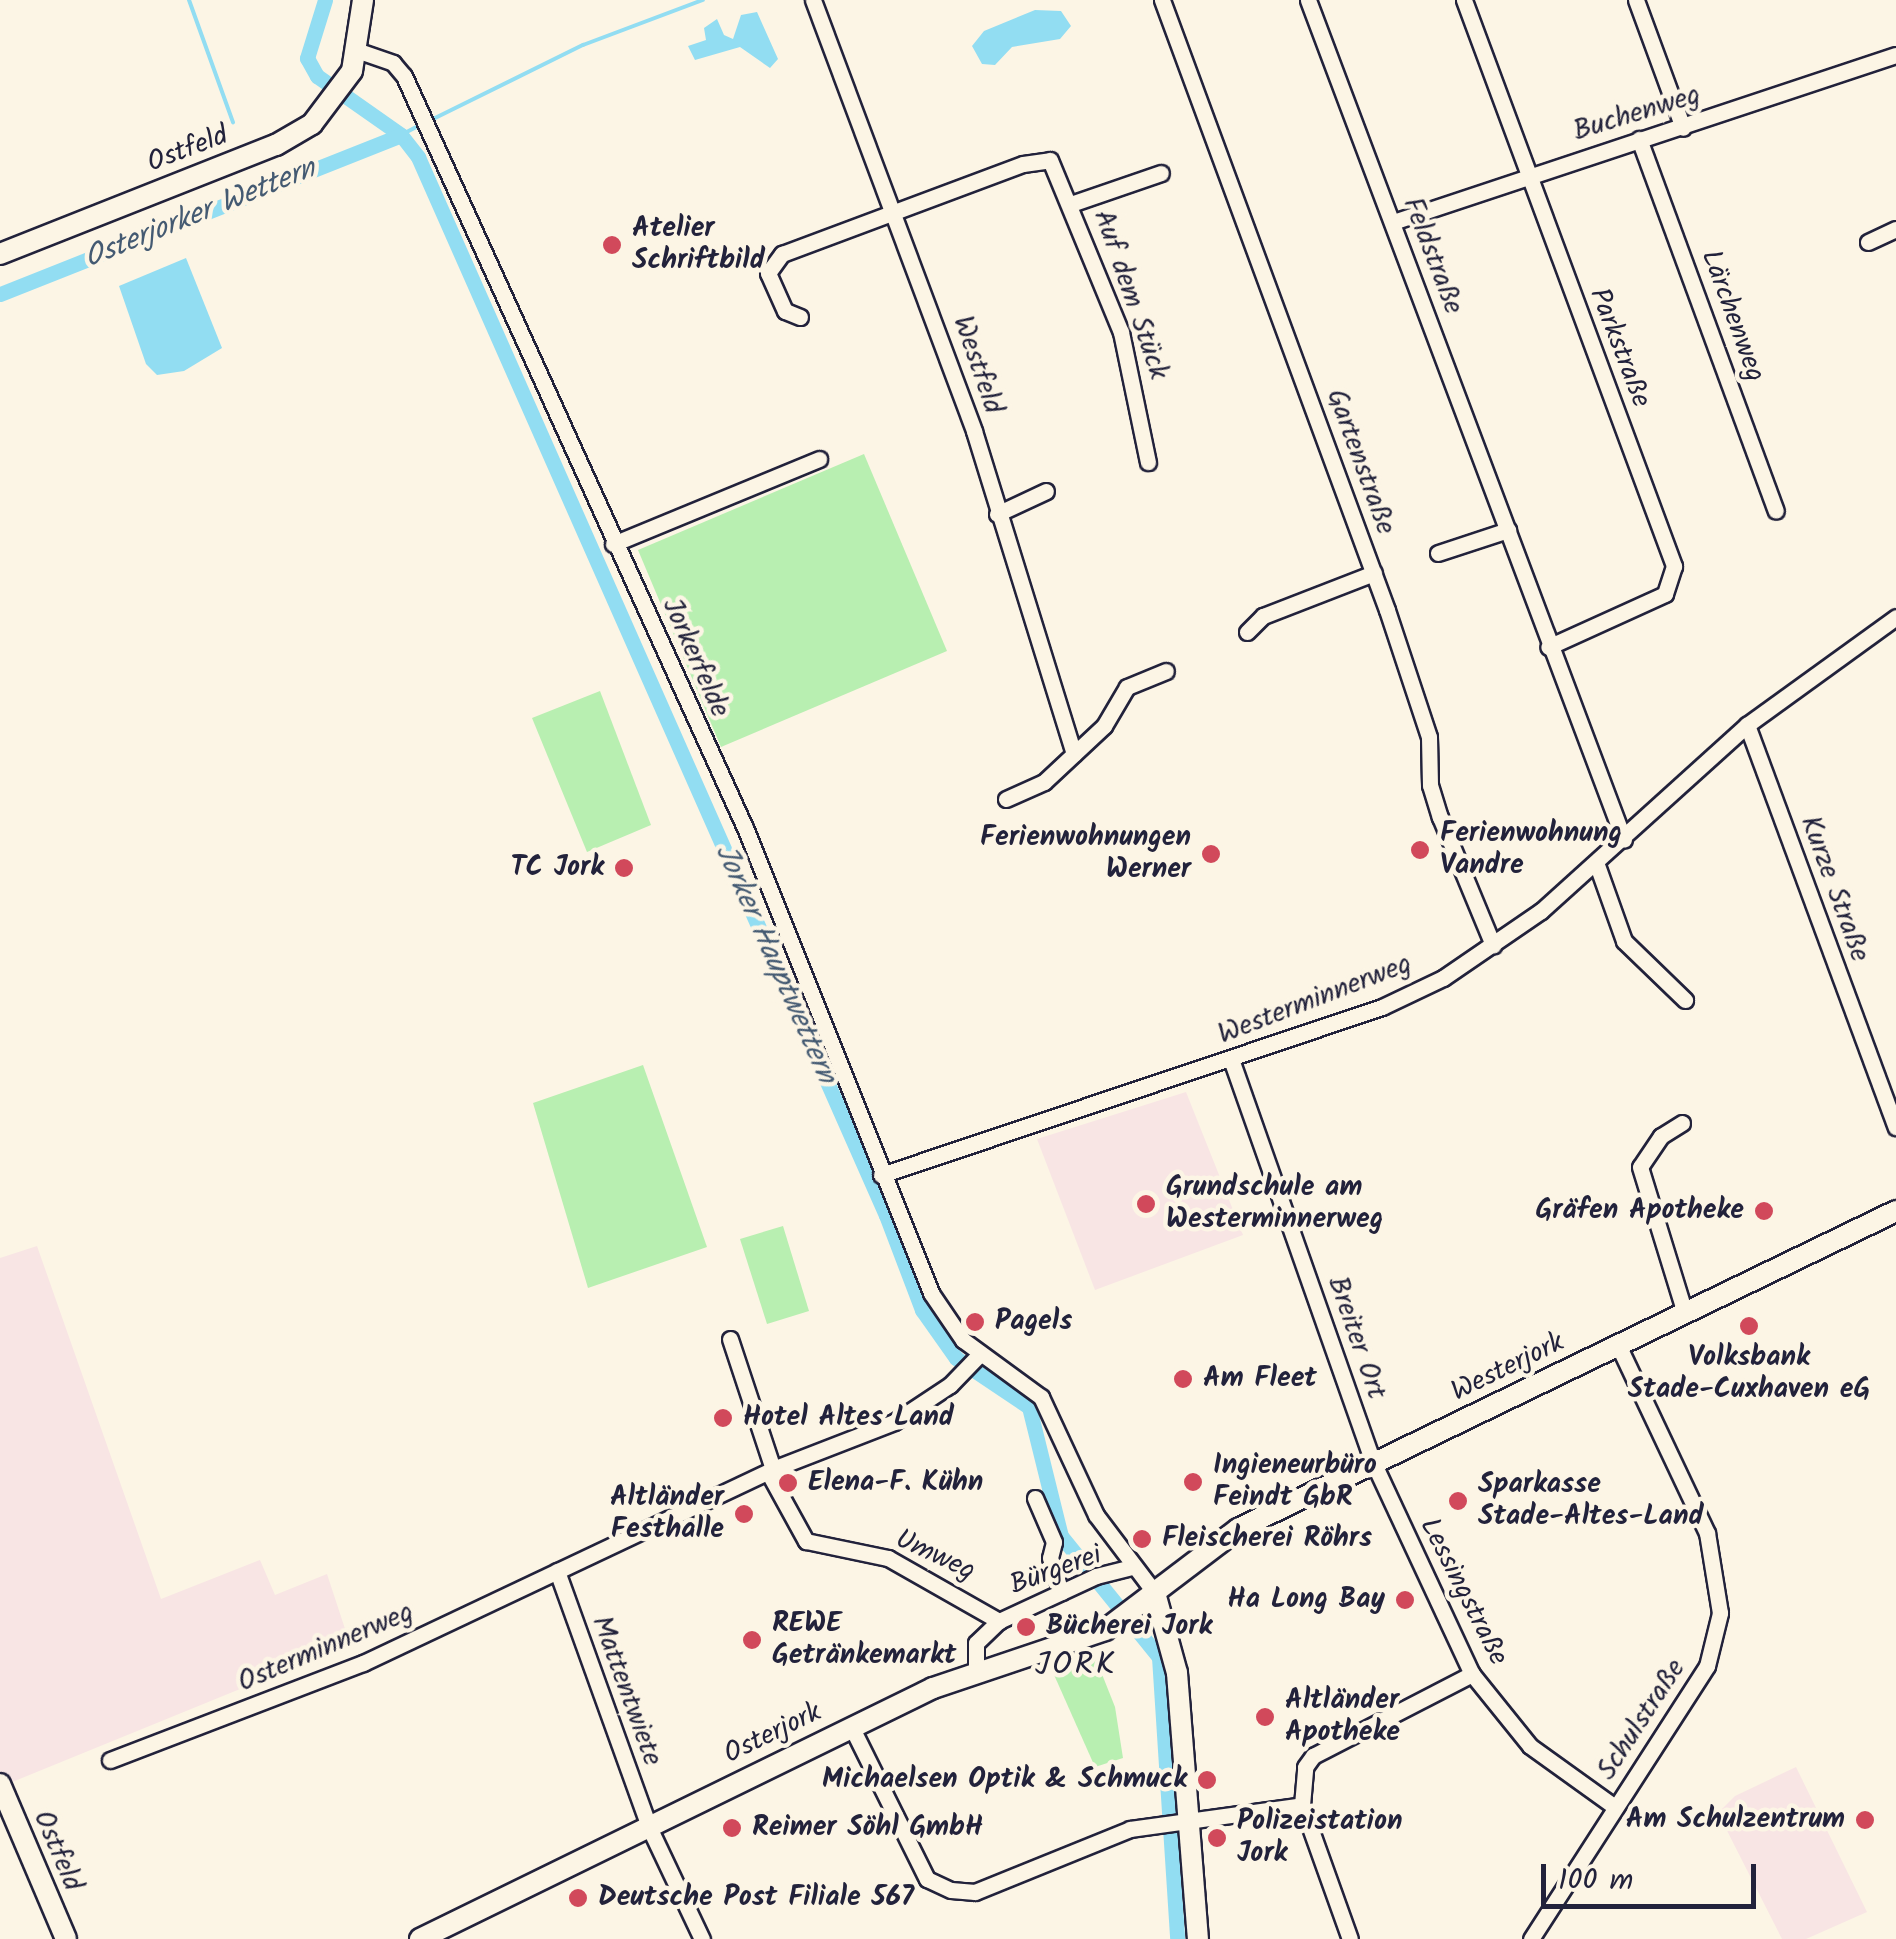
<!DOCTYPE html>
<html>
<head>
<meta charset="utf-8">
<style>
  body { margin:0 }
  #map { position:relative; width:1896px; height:1939px; overflow:hidden; background:#fcf5e5; font-family:Kalam,sans-serif }
  div>[style] { position:absolute }
  .built>* { inset:0; background:#f8e5e4 }
  .green>* { inset:0; background:#b8efb1 }
  .water>* { inset:0; background:#92ddf2 }
  .stream>* { height:4px; margin:-2px; padding:0 2px; transform-origin:2px; border-radius:2px; background:#92ddf2 }
  .canal>* { height:15px; margin:-7.5px; padding:0 7.5px; transform-origin:7.5px; border-radius:7.5px; background:#92ddf2 }
  .roads { filter:drop-shadow(2px 0 #22223b) drop-shadow(-2px 0 #22223b) drop-shadow(0 2px #22223b) drop-shadow(0 -2px #22223b) }
  .street>* { height:15px; margin:-7.5px; padding:0 7.5px; transform-origin:7.5px; border-radius:7.5px; background:#fcf5e5 }
  .secondary>* { height:20px; margin:-10px; padding:0 10px; transform-origin:10px; border-radius:10px; background:#fcf5e5 }
  .dots>* { width:28px; height:28px; translate:-50% -50%; box-sizing:border-box; border:5px solid #fcf5e5; border-radius:50% }
  span { translate:-50% -50%; white-space:nowrap; text-align:center; line-height:1.15; -webkit-text-stroke:9px #fcf5e5; paint-order:stroke }
  .street-label { font-size:28px; color:#22223b }
  .poi-label { font-size:28px; color:#22223b; font-weight:700 }
  .left { translate:0 -50%; text-align:left }
  .right { translate:-100% -50%; text-align:right }
  .water-label { font-size:30px; color:#445a72; font-style:italic }
  .quarter-label { font-size:32px; color:#22223b; letter-spacing:2.5px }
  .scale { position:absolute; left:1541px; top:1864px; width:215px; height:45px; box-sizing:border-box; border:5px solid #22223b; border-top:0; padding-left:12px; font-size:30px; line-height:35px; white-space:nowrap; color:#22223b; -webkit-text-stroke:8px #fcf5e5; paint-order:stroke }
</style>
</head>
<body>
<div id="map">
  <div class="built">
    <i style="clip-path:polygon(1186px 1092px,1243px 1235px,1095px 1290px,1037px 1139px)"></i>
    <i style="clip-path:polygon(37px 1246px,161px 1599px,260px 1560px,275px 1595px,327px 1574px,350px 1644px,0 1787px,0 1258px)"></i>
    <i style="clip-path:polygon(1796px 1767px,1867px 1912px,1806px 1939px,1782px 1939px,1718px 1813px,1735px 1796px)"></i>
  </div>
  <div class="green">
    <i style="clip-path:polygon(864px 454px,947px 651px,721px 747px,638px 550px)"></i>
    <i style="clip-path:polygon(600px 691px,651px 825px,587px 852px,532px 718px)"></i>
    <i style="clip-path:polygon(643px 1065px,707px 1247px,588px 1288px,533px 1103px)"></i>
    <i style="clip-path:polygon(783px 1226px,809px 1311px,767px 1324px,740px 1239px)"></i>
    <i style="clip-path:polygon(1092px 1649px,1115px 1707px,1123px 1758px,1095px 1767px,1051px 1668px)"></i>
  </div>
  <div class="water">
    <i style="clip-path:polygon(1035px 10px,1061px 11px,1071px 26px,1060px 39px,1012px 47px,995px 65px,982px 64px,972px 46px,984px 31px)"></i>
    <i style="clip-path:polygon(757px 12px,778px 59px,770px 68px,740px 47px,695px 60px,688px 46px,706px 40px,704px 28px,717px 19px,724px 35px,733px 39px,741px 15px)"></i>
    <i style="clip-path:polygon(186px 258px,222px 348px,184px 371px,157px 375px,146px 364px,119px 286px)"></i>
  </div>
  <div class="stream">
    <i style="left:189px;top:0;width:130px;rotate:70.2deg"></i>
    <i style="left:429px;top:121px;width:172px;rotate:-26.3deg"></i>
    <i style="left:583px;top:45px;width:128px;rotate:-20.6deg"></i>
    <i style="left:401px;top:135px;width:21px;rotate:-28deg"></i>
  </div>
  <div class="canal">
    <i style="left:325px;top:0;width:61px;rotate:107.2deg"></i>
    <i style="left:307px;top:58px;width:21px;rotate:61deg"></i>
    <i style="left:317px;top:76px;width:103px;rotate:35.1deg"></i>
    <i style="left:401px;top:135px;width:28px;rotate:52deg"></i>
    <i style="left:418px;top:157px;width:1157px;rotate:66.14deg"></i>
    <i style="left:886px;top:1215px;width:102px;rotate:69.2deg"></i>
    <i style="left:922px;top:1310px;width:59px;rotate:54.7deg"></i>
    <i style="left:956px;top:1358px;width:88px;rotate:33.9deg"></i>
    <i style="left:1029px;top:1407px;width:133px;rotate:76.1deg"></i>
    <i style="left:1061px;top:1536px;width:156px;rotate:51deg"></i>
    <i style="left:1159px;top:1657px;width:283px;rotate:86.3deg"></i>
    <i style="left:0;top:294px;width:431px;rotate:-21.6deg"></i>
  </div>
  <div class="roads">
    <div class="street">
      <i style="left:813px;top:0;width:460px;rotate:69.5deg"></i>
      <i style="left:974px;top:431px;width:338px;rotate:72.8deg"></i>
      <i style="left:1162px;top:0;width:650px;rotate:69.75deg"></i>
      <i style="left:1387px;top:610px;width:134px;rotate:71.7deg"></i>
      <i style="left:1429px;top:737px;width:48px;rotate:88.8deg"></i>
      <i style="left:1430px;top:785px;width:34px;rotate:73deg"></i>
      <i style="left:1440px;top:817px;width:139px;rotate:67.5deg"></i>
      <i style="left:1308px;top:0;width:897px;rotate:69.38deg"></i>
      <i style="left:1464px;top:0;width:604px;rotate:69.64deg"></i>
      <i style="left:1674px;top:566px;width:29px;rotate:108deg"></i>
      <i style="left:1665px;top:594px;width:128px;rotate:155.6deg"></i>
      <i style="left:1636px;top:0;width:136px;rotate:69.8deg"></i>
      <i style="left:359px;top:51px;width:36px;rotate:19deg"></i>
      <i style="left:393px;top:63px;width:17px;rotate:50deg"></i>
      <i style="left:404px;top:76px;width:828px;rotate:65.6deg"></i>
      <i style="left:746px;top:830px;width:499px;rotate:68.2deg"></i>
      <i style="left:931px;top:1293px;width:57px;rotate:55.8deg"></i>
      <i style="left:963px;top:1340px;width:97px;rotate:36.2deg"></i>
      <i style="left:1041px;top:1397px;width:130px;rotate:65deg"></i>
      <i style="left:1096px;top:1515px;width:98px;rotate:52.9deg"></i>
      <i style="left:1639px;top:139px;width:396px;rotate:69.8deg"></i>
      <i style="left:1071px;top:204px;width:95px;rotate:-19deg"></i>
      <i style="left:1393px;top:222px;width:530px;rotate:-18.37deg"></i>
      <i style="left:1868px;top:242px;width:31px;rotate:-25deg"></i>
      <i style="left:800px;top:317px;width:16px;rotate:-158deg"></i>
      <i style="left:785px;top:311px;width:42px;rotate:-114.1deg"></i>
      <i style="left:768px;top:273px;width:24px;rotate:-54deg"></i>
      <i style="left:782px;top:254px;width:257px;rotate:-20.5deg"></i>
      <i style="left:1023px;top:164px;width:27px;rotate:-8deg"></i>
      <i style="left:1050px;top:160px;width:186px;rotate:67.6deg"></i>
      <i style="left:1121px;top:332px;width:133px;rotate:78.3deg"></i>
      <i style="left:997px;top:514px;width:54px;rotate:-25.1deg"></i>
      <i style="left:613px;top:544px;width:223px;rotate:-22.4deg"></i>
      <i style="left:1438px;top:553px;width:74px;rotate:-18.2deg"></i>
      <i style="left:1247px;top:632px;width:23px;rotate:-45deg"></i>
      <i style="left:1263px;top:616px;width:119px;rotate:-21.2deg"></i>
      <i style="left:1747px;top:725px;width:429px;rotate:69.7deg"></i>
      <i style="left:1006px;top:799px;width:42px;rotate:-24.1deg"></i>
      <i style="left:1044px;top:782px;width:82px;rotate:-43deg"></i>
      <i style="left:1104px;top:726px;width:45px;rotate:-59.5deg"></i>
      <i style="left:1127px;top:687px;width:42px;rotate:-22.3deg"></i>
      <i style="left:1597px;top:865px;width:81px;rotate:70.4deg"></i>
      <i style="left:1624px;top:941px;width:85px;rotate:44deg"></i>
      <i style="left:1231px;top:1059px;width:430px;rotate:70.6deg"></i>
      <i style="left:1374px;top:1464px;width:232px;rotate:65deg"></i>
      <i style="left:1472px;top:1674px;width:92px;rotate:51.1deg"></i>
      <i style="left:1530px;top:1746px;width:105px;rotate:35.7deg"></i>
      <i style="left:1682px;top:1123px;width:25px;rotate:148deg"></i>
      <i style="left:1661px;top:1136px;width:37px;rotate:124deg"></i>
      <i style="left:1640px;top:1167px;width:153px;rotate:72.9deg"></i>
      <i style="left:881px;top:1175px;width:528px;rotate:-18.54deg"></i>
      <i style="left:1382px;top:1007px;width:68px;rotate:-25.4deg"></i>
      <i style="left:1443px;top:978px;width:119px;rotate:-34.4deg"></i>
      <i style="left:1541px;top:911px;width:278px;rotate:-42.1deg"></i>
      <i style="left:1747px;top:725px;width:184px;rotate:-35.9deg"></i>
      <i style="left:730px;top:1339px;width:137px;rotate:71.7deg"></i>
      <i style="left:768px;top:1472px;width:79px;rotate:61.2deg"></i>
      <i style="left:806px;top:1541px;width:84px;rotate:11.7deg"></i>
      <i style="left:888px;top:1558px;width:128px;rotate:29.6deg"></i>
      <i style="left:1035px;top:1498px;width:48px;rotate:66.6deg"></i>
      <i style="left:1054px;top:1542px;width:16px;rotate:104deg"></i>
      <i style="left:1050px;top:1558px;width:36px;rotate:72deg"></i>
      <i style="left:557px;top:1571px;width:272px;rotate:70.2deg"></i>
      <i style="left:649px;top:1827px;width:124px;rotate:64.7deg"></i>
      <i style="left:976px;top:1673px;width:30px;rotate:-90deg"></i>
      <i style="left:976px;top:1643px;width:32px;rotate:-44deg"></i>
      <i style="left:999px;top:1621px;width:107px;rotate:-24.9deg"></i>
      <i style="left:1096px;top:1576px;width:38px;rotate:-14deg"></i>
      <i style="left:851px;top:1726px;width:171px;rotate:63.6deg"></i>
      <i style="left:927px;top:1879px;width:26px;rotate:25deg"></i>
      <i style="left:951px;top:1890px;width:24px;rotate:5deg"></i>
      <i style="left:975px;top:1892px;width:167px;rotate:-22.1deg"></i>
      <i style="left:1130px;top:1829px;width:174px;rotate:-7.9deg"></i>
      <i style="left:1302px;top:1805px;width:142px;rotate:70.3deg"></i>
      <i style="left:110px;top:1760px;width:271px;rotate:-21deg"></i>
      <i style="left:363px;top:1663px;width:454px;rotate:-25.3deg"></i>
      <i style="left:773px;top:1469px;width:130px;rotate:-21.2deg"></i>
      <i style="left:894px;top:1422px;width:67px;rotate:-33.5deg"></i>
      <i style="left:950px;top:1385px;width:42px;rotate:-46deg"></i>
      <i style="left:1302px;top:1805px;width:38px;rotate:-85deg"></i>
      <i style="left:1305px;top:1767px;width:14px;rotate:-54deg"></i>
      <i style="left:1313px;top:1756px;width:179px;rotate:-27.3deg"></i>
      <i style="left:1531px;top:1939px;width:325px;rotate:-57.2deg"></i>
      <i style="left:1707px;top:1666px;width:55px;rotate:-76.2deg"></i>
      <i style="left:1720px;top:1613px;width:81px;rotate:-99.2deg"></i>
      <i style="left:1707px;top:1533px;width:208px;rotate:-115.3deg"></i>
    </div>
    <div class="secondary">
      <i style="left:0;top:254px;width:297px;rotate:-21.6deg"></i>
      <i style="left:276px;top:145px;width:42px;rotate:-30.3deg"></i>
      <i style="left:312px;top:124px;width:66px;rotate:-53deg"></i>
      <i style="left:352px;top:71px;width:72px;rotate:-81.2deg"></i>
      <i style="left:1155px;top:1593px;width:83px;rotate:74.6deg"></i>
      <i style="left:1177px;top:1673px;width:267px;rotate:85.5deg"></i>
      <i style="left:0;top:1784px;width:168px;rotate:66.9deg"></i>
      <i style="left:420px;top:1939px;width:571px;rotate:-26.07deg"></i>
      <i style="left:933px;top:1688px;width:182px;rotate:-18.6deg"></i>
      <i style="left:1105px;top:1630px;width:167px;rotate:-37.2deg"></i>
      <i style="left:1238px;top:1529px;width:731px;rotate:-25.79deg"></i>
    </div>
  </div>
  <div class="dots">
    <i style="left:612px;top:245px;background:#d1495b"></i>
    <i style="left:1420px;top:850px;background:#d1495b"></i>
    <i style="left:1211px;top:854px;background:#d1495b"></i>
    <i style="left:624px;top:868px;background:#d1495b"></i>
    <i style="left:1146px;top:1204px;background:#d1495b"></i>
    <i style="left:1764px;top:1211px;background:#d1495b"></i>
    <i style="left:975px;top:1322px;background:#d1495b"></i>
    <i style="left:1749px;top:1326px;background:#d1495b"></i>
    <i style="left:1183px;top:1379px;background:#d1495b"></i>
    <i style="left:723px;top:1418px;background:#d1495b"></i>
    <i style="left:1193px;top:1482px;background:#d1495b"></i>
    <i style="left:788px;top:1483px;background:#d1495b"></i>
    <i style="left:1458px;top:1501px;background:#d1495b"></i>
    <i style="left:744px;top:1514px;background:#d1495b"></i>
    <i style="left:1142px;top:1539px;background:#d1495b"></i>
    <i style="left:1405px;top:1600px;background:#d1495b"></i>
    <i style="left:1026px;top:1627px;background:#d1495b"></i>
    <i style="left:752px;top:1640px;background:#d1495b"></i>
    <i style="left:1265px;top:1717px;background:#d1495b"></i>
    <i style="left:1207px;top:1780px;background:#d1495b"></i>
    <i style="left:1865px;top:1820px;background:#d1495b"></i>
    <i style="left:732px;top:1828px;background:#d1495b"></i>
    <i style="left:1217px;top:1838px;background:#d1495b"></i>
    <i style="left:578px;top:1898px;background:#d1495b"></i>
  </div>
  <div class="street-label">
    <span style="left:1637px;top:114px;rotate:-17deg">Buchenweg</span>
    <span style="left:188px;top:150px;rotate:-21deg">Ostfeld</span>
    <span style="left:1432px;top:256px;rotate:69deg">Feldstraße</span>
    <span style="left:1130px;top:295px;rotate:71deg">Auf dem Stück</span>
    <span style="left:1732px;top:316px;rotate:70deg">Lärchenweg</span>
    <span style="left:1619px;top:348px;rotate:69deg">Parkstraße</span>
    <span style="left:977px;top:365px;rotate:71deg">Westfeld</span>
    <span style="left:1360px;top:462px;rotate:70deg">Gartenstraße</span>
    <span style="left:695px;top:658px;rotate:66deg">Jorkerfelde</span>
    <span style="left:1834px;top:889px;rotate:70deg">Kurze Straße</span>
    <span style="left:1315px;top:1000px;rotate:-21deg">Westerminnerweg</span>
    <span style="left:1356px;top:1338px;rotate:71deg">Breiter Ort</span>
    <span style="left:1508px;top:1368px;rotate:-26deg">Westerjork</span>
    <span style="left:935px;top:1556px;rotate:25deg">Umweg</span>
    <span style="left:1056px;top:1571px;rotate:-20deg">Bürgerei</span>
    <span style="left:1463px;top:1592px;rotate:63deg">Lessingstraße</span>
    <span style="left:326px;top:1648px;rotate:-23deg">Osterminnerweg</span>
    <span style="left:626px;top:1691px;rotate:70deg">Mattentwiete</span>
    <span style="left:1642px;top:1720px;rotate:-57deg">Schulstraße</span>
    <span style="left:773px;top:1734px;rotate:-26deg">Osterjork</span>
    <span style="left:57px;top:1851px;rotate:67deg">Ostfeld</span>
  </div>
  <div class="poi-label">
    <span class="left" style="left:632px;top:245px">Atelier<br>Schriftbild</span>
    <span class="left" style="left:1440px;top:850px">Ferienwohnung<br>Vandre</span>
    <span class="right" style="left:1191px;top:854px">Ferienwohnungen<br>Werner</span>
    <span class="right" style="left:604px;top:868px">TC Jork</span>
    <span class="left" style="left:1166px;top:1204px">Grundschule am<br>Westerminnerweg</span>
    <span class="right" style="left:1744px;top:1211px">Gräfen Apotheke</span>
    <span class="left" style="left:995px;top:1322px">Pagels</span>
    <span style="left:1749px;top:1374px">Volksbank<br>Stade-Cuxhaven eG</span>
    <span class="left" style="left:1203px;top:1379px">Am Fleet</span>
    <span class="left" style="left:743px;top:1418px">Hotel Altes Land</span>
    <span class="left" style="left:1213px;top:1482px">Ingieneurbüro<br>Feindt GbR</span>
    <span class="left" style="left:808px;top:1483px">Elena-F. Kühn</span>
    <span class="left" style="left:1478px;top:1501px">Sparkasse<br>Stade-Altes-Land</span>
    <span class="right" style="left:724px;top:1514px">Altländer<br>Festhalle</span>
    <span class="left" style="left:1162px;top:1539px">Fleischerei Röhrs</span>
    <span class="right" style="left:1385px;top:1600px">Ha Long Bay</span>
    <span class="left" style="left:772px;top:1640px">REWE<br>Getränkemarkt</span>
    <span class="left" style="left:1046px;top:1627px">Bücherei Jork</span>
    <span class="left" style="left:1285px;top:1717px">Altländer<br>Apotheke</span>
    <span class="right" style="left:1187px;top:1780px">Michaelsen Optik &amp; Schmuck</span>
    <span class="right" style="left:1845px;top:1820px">Am Schulzentrum</span>
    <span class="left" style="left:1237px;top:1838px">Polizeistation<br>Jork</span>
    <span class="left" style="left:752px;top:1828px">Reimer Söhl GmbH</span>
    <span class="left" style="left:598px;top:1898px">Deutsche Post Filiale 567</span>
  </div>
  <div class="water-label">
    <span style="left:200px;top:214px;rotate:-22deg">Osterjorker Wettern</span>
    <span style="left:775px;top:964px;rotate:66deg">Jorker Hauptwettern</span>
  </div>
  <div class="quarter-label">
    <span style="left:1076px;top:1666px">JORK</span>
  </div>
  <div class="scale">100 m</div>
</div>
</body>
</html>
